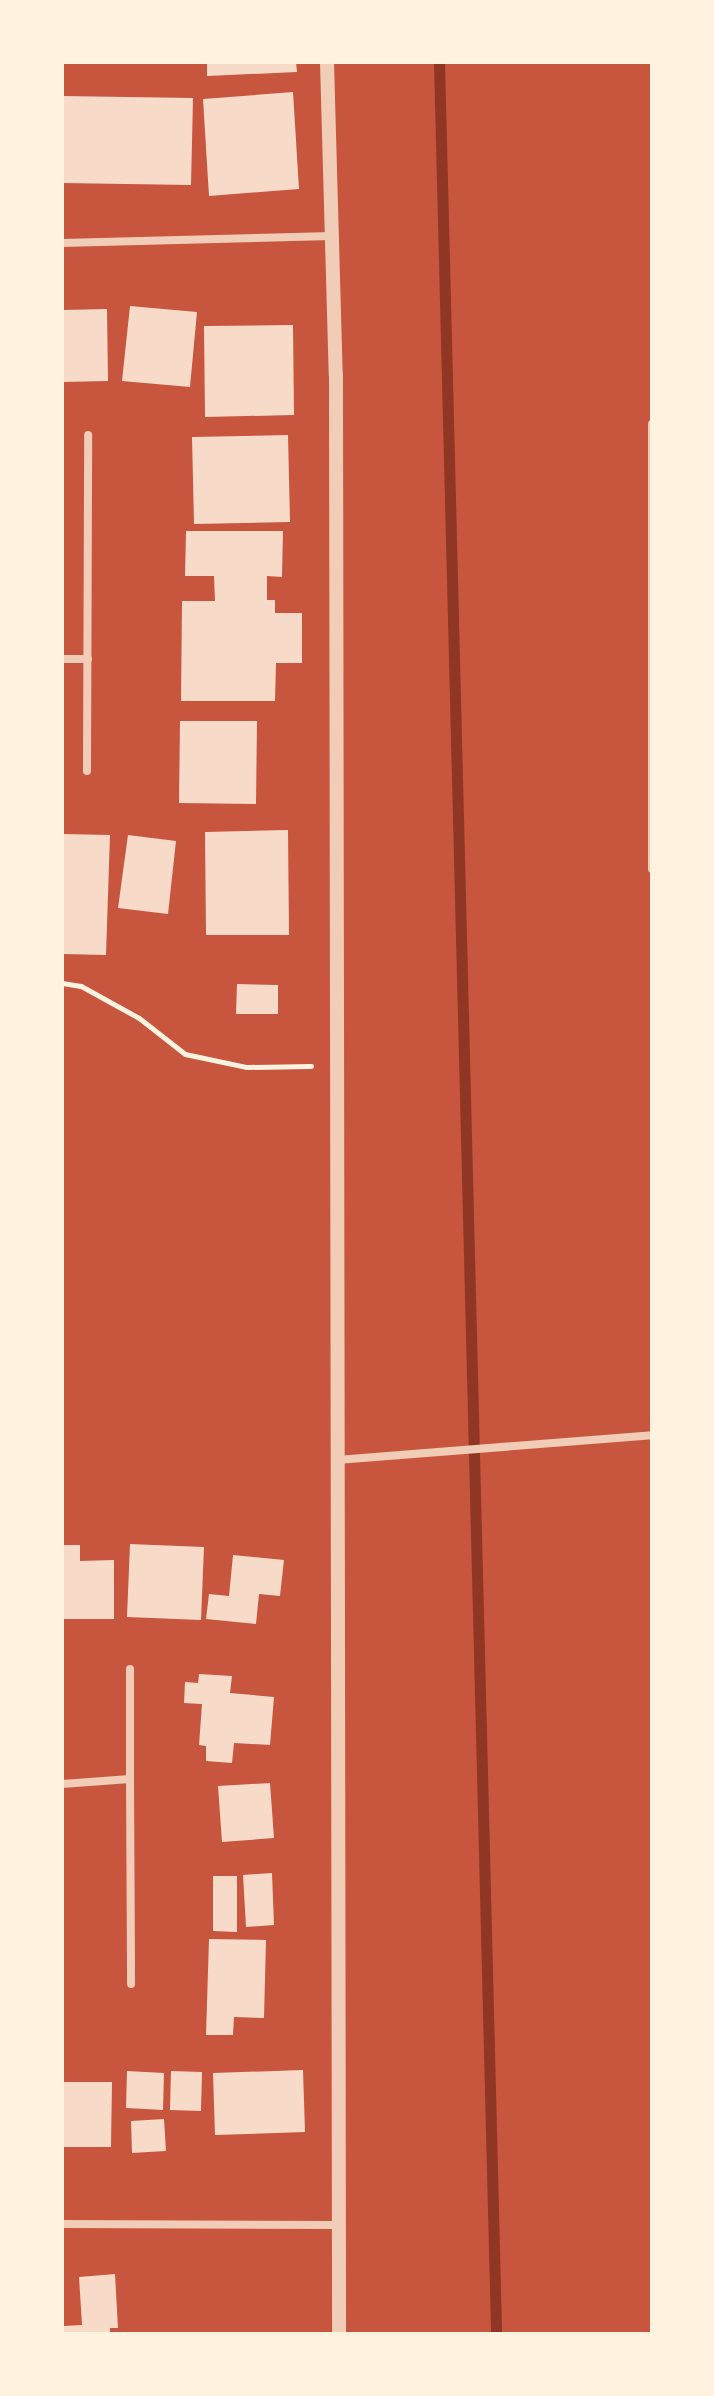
<!DOCTYPE html>
<html>
<head>
<meta charset="utf-8">
<style>
  body { margin:0 }
  #map { position:relative; width:714px; height:2396px; overflow:hidden; background:#c8553d; font-family:"Archivo Narrow",sans-serif }
  div>[style] { position:absolute }
  .stream>* { height:11px; margin:-5.5px; padding:0 5.5px; transform-origin:5.5px; border-radius:5.5px; background:#8f3625 }
  .building>* { inset:0; background:#f7dbc8 }
  .path>* { height:5px; margin:-2.5px; padding:0 2.5px; transform-origin:2.5px; border-radius:2.5px; background:#fff3e0 }
  .minor>* { height:8px; margin:-4px; padding:0 4px; transform-origin:4px; border-radius:4px; background:#f1ccb7 }
  .tertiary>* { height:14px; margin:-7px; padding:0 7px; transform-origin:7px; border-radius:7px; background:#f1ccb7 }
  span { translate:-50% -50%; white-space:nowrap; text-align:center; line-height:1.15; -webkit-text-stroke:6px #fff3e0; paint-order:stroke }
  .frame { position:absolute; inset:0; border:64px solid #fff3e0; pointer-events:none }
</style>
</head>
<body>
<div id="map">
  <div class="stream">
    <i style="left:439px;top:62px;width:2273px;rotate:88.56deg"></i>
  </div>
  <div class="building">
    <i style="clip-path:polygon(207px 62px,296px 62px,297px 72px,207px 76px)"></i>
    <i style="clip-path:polygon(293px 92px,299px 189px,209px 196px,203px 99px)"></i>
    <i style="clip-path:polygon(62px 96px,193px 98px,191px 185px,62px 183px)"></i>
    <i style="clip-path:polygon(130px 306px,197px 312px,190px 387px,122px 381px)"></i>
    <i style="clip-path:polygon(107px 309px,108px 381px,62px 382px,62px 310px)"></i>
    <i style="clip-path:polygon(293px 325px,294px 415px,205px 417px,204px 326px)"></i>
    <i style="clip-path:polygon(288px 435px,290px 522px,194px 524px,192px 437px)"></i>
    <i style="clip-path:polygon(186px 531px,283px 531px,282px 577px,267px 576px,267px 600px,275px 600px,275px 613px,302px 613px,302px 663px,276px 663px,275px 701px,181px 701px,182px 601px,215px 601px,214px 576px,185px 576px)"></i>
    <i style="clip-path:polygon(180px 721px,257px 721px,256px 804px,179px 803px)"></i>
    <i style="clip-path:polygon(288px 830px,289px 935px,206px 935px,205px 832px)"></i>
    <i style="clip-path:polygon(62px 834px,110px 835px,106px 955px,62px 954px)"></i>
    <i style="clip-path:polygon(128px 835px,176px 841px,168px 914px,118px 908px)"></i>
    <i style="clip-path:polygon(237px 984px,278px 985px,278px 1014px,236px 1014px)"></i>
    <i style="clip-path:polygon(130px 1544px,204px 1547px,201px 1620px,127px 1617px)"></i>
    <i style="clip-path:polygon(62px 1545px,80px 1545px,80px 1561px,114px 1560px,114px 1619px,62px 1619px)"></i>
    <i style="clip-path:polygon(233px 1555px,284px 1560px,280px 1596px,259px 1594px,256px 1624px,206px 1619px,209px 1594px,229px 1596px)"></i>
    <i style="clip-path:polygon(199px 1674px,232px 1676px,230px 1693px,274px 1697px,270px 1745px,234px 1743px,232px 1763px,206px 1761px,206px 1746px,199px 1745px,202px 1704px,184px 1703px,185px 1682px,198px 1683px)"></i>
    <i style="clip-path:polygon(270px 1783px,274px 1838px,222px 1842px,218px 1786px)"></i>
    <i style="clip-path:polygon(272px 1873px,274px 1925px,246px 1927px,243px 1875px)"></i>
    <i style="clip-path:polygon(213px 1876px,237px 1876px,237px 1932px,213px 1931px)"></i>
    <i style="clip-path:polygon(209px 1939px,266px 1940px,264px 2018px,234px 2017px,233px 2035px,206px 2035px)"></i>
    <i style="clip-path:polygon(303px 2070px,305px 2132px,215px 2135px,213px 2073px)"></i>
    <i style="clip-path:polygon(127px 2071px,164px 2073px,163px 2110px,126px 2108px)"></i>
    <i style="clip-path:polygon(171px 2071px,202px 2072px,201px 2111px,170px 2110px)"></i>
    <i style="clip-path:polygon(62px 2082px,112px 2082px,111px 2147px,62px 2147px)"></i>
    <i style="clip-path:polygon(164px 2119px,166px 2151px,132px 2153px,131px 2121px)"></i>
    <i style="clip-path:polygon(115px 2274px,118px 2328px,110px 2328px,110px 2334px,64px 2334px,64px 2326px,82px 2325px,79px 2277px)"></i>
  </div>
  <div class="path">
    <i style="left:62px;top:983px;width:19px;rotate:9deg"></i>
    <i style="left:81px;top:986px;width:66px;rotate:28.9deg"></i>
    <i style="left:139px;top:1018px;width:58px;rotate:38deg"></i>
    <i style="left:185px;top:1054px;width:62px;rotate:12deg"></i>
    <i style="left:246px;top:1067px;width:65px;rotate:-0.9deg"></i>
  </div>
  <div class="minor">
    <i style="left:62px;top:243px;width:270px;rotate:-1.5deg"></i>
    <i style="left:652px;top:424px;width:445px;rotate:90deg"></i>
    <i style="left:62px;top:659px;width:26px"></i>
    <i style="left:87px;top:771px;width:336px;rotate:-89.8deg"></i>
    <i style="left:337px;top:1460px;width:316px;rotate:-4.5deg"></i>
    <i style="left:130px;top:1669px;width:110px;rotate:90deg"></i>
    <i style="left:62px;top:1784px;width:68px;rotate:-4.2deg"></i>
    <i style="left:130px;top:1779px;width:205px;rotate:89.7deg"></i>
    <i style="left:62px;top:2224px;width:277px;rotate:0.2deg"></i>
  </div>
  <div class="tertiary">
    <i style="left:327px;top:62px;width:313px;rotate:88.4deg"></i>
    <i style="left:336px;top:375px;width:1959px;rotate:89.91deg"></i>
  </div>
  <div class="frame"></div>
</div>
</body>
</html>
